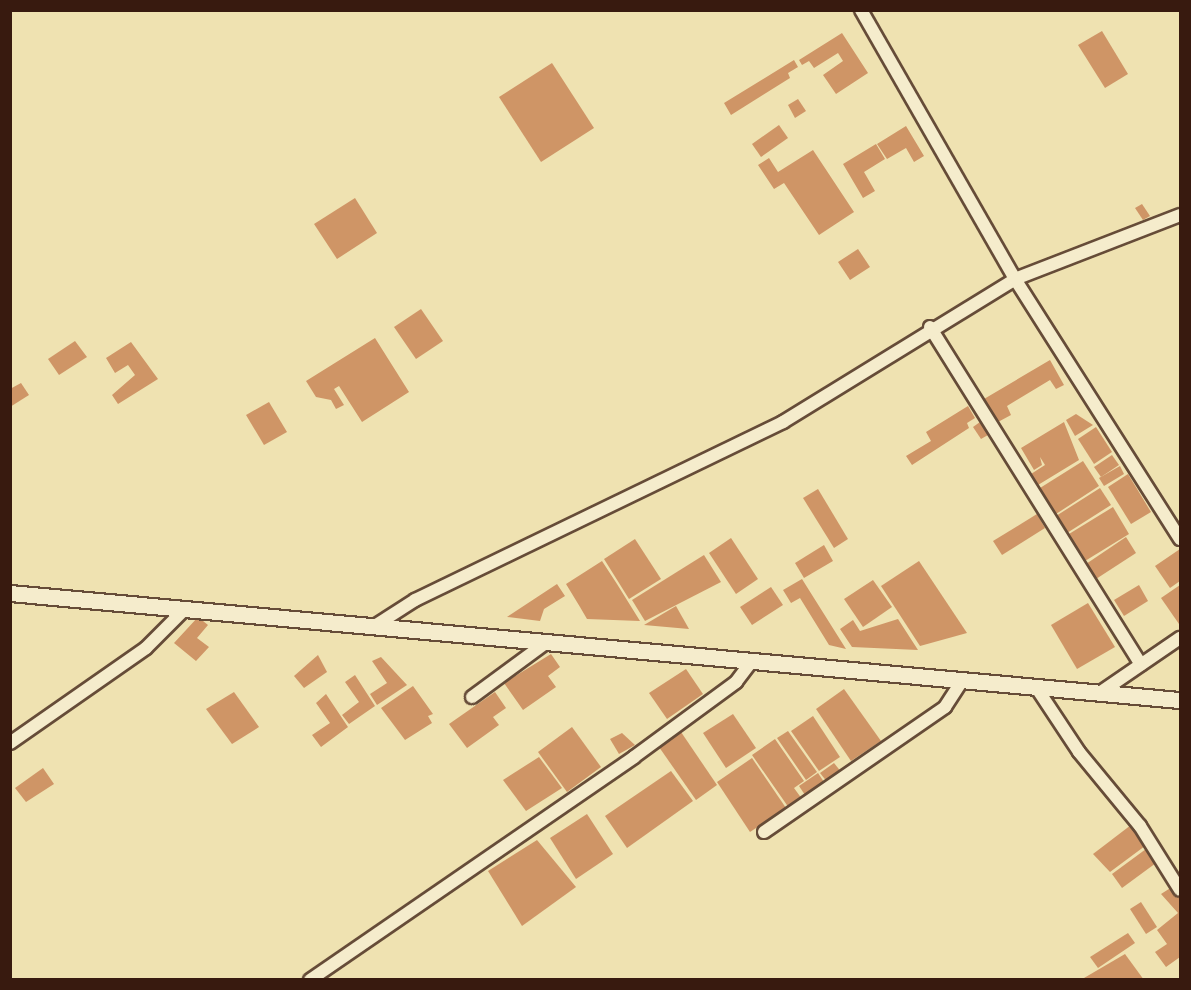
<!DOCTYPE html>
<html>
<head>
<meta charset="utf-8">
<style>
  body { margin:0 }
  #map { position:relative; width:1191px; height:990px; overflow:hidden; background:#efe2b1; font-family:"Sorts Mill Goudy",serif }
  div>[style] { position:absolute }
  .building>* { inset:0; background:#cf9566 }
  .roads { filter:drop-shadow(2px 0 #664c38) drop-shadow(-2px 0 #664c38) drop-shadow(0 2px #664c38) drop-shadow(0 -2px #664c38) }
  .minor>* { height:12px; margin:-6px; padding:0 6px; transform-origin:6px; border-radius:6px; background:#f5eccc }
  .tertiary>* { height:15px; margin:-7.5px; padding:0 7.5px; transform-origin:7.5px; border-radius:7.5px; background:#f5eccc }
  span { translate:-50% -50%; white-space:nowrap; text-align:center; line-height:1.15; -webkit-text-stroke:5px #f5eccc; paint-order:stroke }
  .frame { position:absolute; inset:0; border:12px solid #381a0f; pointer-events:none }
</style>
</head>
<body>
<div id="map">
  <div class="building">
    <i style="clip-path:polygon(1102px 31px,1128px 74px,1105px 88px,1078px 45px)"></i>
    <i style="clip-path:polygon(842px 33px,868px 73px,836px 94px,823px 75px,843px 61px,838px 53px,814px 68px,809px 61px,802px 65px,799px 60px)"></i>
    <i style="clip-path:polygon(794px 60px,798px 67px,788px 73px,790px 78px,731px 115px,724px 103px)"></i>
    <i style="clip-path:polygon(552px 63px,594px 128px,541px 162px,499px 97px)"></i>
    <i style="clip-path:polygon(798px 99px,806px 111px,795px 118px,788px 105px)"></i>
    <i style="clip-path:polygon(779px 125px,788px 138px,761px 157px,752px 144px)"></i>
    <i style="clip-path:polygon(906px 126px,924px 156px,914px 162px,906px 148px,887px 159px,877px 144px)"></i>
    <i style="clip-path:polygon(876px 144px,885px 159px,864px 172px,875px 191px,863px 198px,843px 164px)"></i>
    <i style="clip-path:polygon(813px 150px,854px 212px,819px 235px,784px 183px,774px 189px,758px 165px,769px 158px,778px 172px)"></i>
    <i style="clip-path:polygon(355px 198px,377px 233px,337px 259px,314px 224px)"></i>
    <i style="clip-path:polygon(1142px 204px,1150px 216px,1143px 220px,1135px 208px)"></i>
    <i style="clip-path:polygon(858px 249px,870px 267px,850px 280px,838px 262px)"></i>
    <i style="clip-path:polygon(421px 309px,443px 341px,416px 359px,394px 327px)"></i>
    <i style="clip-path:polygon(375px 338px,409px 392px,362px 422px,339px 386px,334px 389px,344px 405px,336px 409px,331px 400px,316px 397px,306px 381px)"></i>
    <i style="clip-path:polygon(75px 341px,87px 357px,59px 375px,48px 359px)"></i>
    <i style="clip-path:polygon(131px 342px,158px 379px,118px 404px,112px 395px,135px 375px,128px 365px,115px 373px,106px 358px)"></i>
    <i style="clip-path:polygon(1050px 360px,1064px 385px,1056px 389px,1050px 380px,1007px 406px,1011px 415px,998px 422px,984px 399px)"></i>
    <i style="clip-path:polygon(21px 383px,29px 395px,10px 407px,10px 389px)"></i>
    <i style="clip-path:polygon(269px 402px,287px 432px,264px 445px,246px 415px)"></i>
    <i style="clip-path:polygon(968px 406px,975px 418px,967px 423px,969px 428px,912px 465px,906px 456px,931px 441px,926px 432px)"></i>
    <i style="clip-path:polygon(1076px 414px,1093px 425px,1075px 436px,1066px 420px)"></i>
    <i style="clip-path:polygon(980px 422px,988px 435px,981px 439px,973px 427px)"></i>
    <i style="clip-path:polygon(1064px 422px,1079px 460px,1038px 485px,1031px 474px,1045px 465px,1040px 457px,1042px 465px,1034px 470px,1021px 448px)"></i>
    <i style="clip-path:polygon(1096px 427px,1112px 452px,1094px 464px,1078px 439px)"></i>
    <i style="clip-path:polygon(1112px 455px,1119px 465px,1101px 477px,1094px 467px)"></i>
    <i style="clip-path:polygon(1083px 461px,1099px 486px,1056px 514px,1040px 488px)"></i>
    <i style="clip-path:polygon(1120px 466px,1124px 474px,1104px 486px,1099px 478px)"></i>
    <i style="clip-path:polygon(1128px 474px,1151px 512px,1131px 524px,1108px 487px)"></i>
    <i style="clip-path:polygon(1100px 488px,1111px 505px,1067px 533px,1056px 516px)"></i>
    <i style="clip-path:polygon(818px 489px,848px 539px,834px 548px,803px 498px)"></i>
    <i style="clip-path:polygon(1113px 507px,1129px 534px,1085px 561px,1069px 534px)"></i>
    <i style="clip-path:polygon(1037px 514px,1045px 528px,1002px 555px,993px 541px)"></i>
    <i style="clip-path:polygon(1126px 537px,1136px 553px,1096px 579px,1086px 564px)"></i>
    <i style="clip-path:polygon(731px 538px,758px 579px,736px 594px,709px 553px)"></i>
    <i style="clip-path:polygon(635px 539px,661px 579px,629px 599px,604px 559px)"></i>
    <i style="clip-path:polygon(824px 545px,833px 561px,804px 578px,795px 563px)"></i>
    <i style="clip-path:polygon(1180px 549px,1180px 581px,1170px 588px,1155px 566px)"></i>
    <i style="clip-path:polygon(704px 555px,721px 582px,645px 621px,632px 600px)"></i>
    <i style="clip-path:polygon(602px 561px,617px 584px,640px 621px,587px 619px,580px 607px,566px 584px)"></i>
    <i style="clip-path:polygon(919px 561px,967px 633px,920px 646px,881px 586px)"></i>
    <i style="clip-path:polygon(802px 579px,846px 649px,829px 645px,800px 598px,791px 603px,783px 590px)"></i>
    <i style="clip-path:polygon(873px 580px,892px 607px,863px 627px,844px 599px)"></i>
    <i style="clip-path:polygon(557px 584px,565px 596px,544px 609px,540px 621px,507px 617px)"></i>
    <i style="clip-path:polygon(1139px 585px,1148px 601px,1124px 616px,1114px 600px)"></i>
    <i style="clip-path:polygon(1180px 585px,1180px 623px,1179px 624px,1161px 598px)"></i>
    <i style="clip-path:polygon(771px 587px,783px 605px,752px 625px,740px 607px)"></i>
    <i style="clip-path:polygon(1088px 603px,1115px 647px,1077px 669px,1051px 625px)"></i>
    <i style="clip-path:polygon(676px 606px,689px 629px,644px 625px)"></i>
    <i style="clip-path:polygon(198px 617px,208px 625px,197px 638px,209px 647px,196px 661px,174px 643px)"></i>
    <i style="clip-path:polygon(898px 619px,918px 650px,852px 647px,840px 629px,853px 620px,860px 631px)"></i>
    <i style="clip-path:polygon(551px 654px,560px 667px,548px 676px,556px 687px,523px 710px,504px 683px)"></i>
    <i style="clip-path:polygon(318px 655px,327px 672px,304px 688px,294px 676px)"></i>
    <i style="clip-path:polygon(381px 657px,407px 685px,377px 705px,370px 694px,387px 683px,372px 661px)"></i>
    <i style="clip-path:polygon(686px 669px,703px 694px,667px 719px,649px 693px)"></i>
    <i style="clip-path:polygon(355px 675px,375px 706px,349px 724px,342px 715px,359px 702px,345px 682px)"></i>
    <i style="clip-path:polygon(413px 686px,433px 714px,428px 716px,432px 723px,405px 740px,381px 708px)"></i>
    <i style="clip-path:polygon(844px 689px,881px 741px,851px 761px,816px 709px)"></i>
    <i style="clip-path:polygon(234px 692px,259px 727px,232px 744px,206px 709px)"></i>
    <i style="clip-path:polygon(495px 692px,506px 708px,493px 717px,499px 725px,467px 748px,449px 724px)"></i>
    <i style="clip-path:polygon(326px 694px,348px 727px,321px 747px,312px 735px,330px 723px,316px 703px)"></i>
    <i style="clip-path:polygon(733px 714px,756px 748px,726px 768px,703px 733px)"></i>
    <i style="clip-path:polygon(813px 716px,840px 757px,819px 771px,791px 731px)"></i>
    <i style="clip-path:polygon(572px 727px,601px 767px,567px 792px,538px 752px)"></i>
    <i style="clip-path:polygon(788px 731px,817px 772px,806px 780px,777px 738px)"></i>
    <i style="clip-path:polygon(681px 732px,717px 785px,696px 800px,659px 747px)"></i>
    <i style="clip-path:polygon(622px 733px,635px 745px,619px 754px,610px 739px)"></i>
    <i style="clip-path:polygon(775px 739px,804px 781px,794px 788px,802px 799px,789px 808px,752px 755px)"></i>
    <i style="clip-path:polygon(539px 757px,562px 788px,526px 811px,503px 780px)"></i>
    <i style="clip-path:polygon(752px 758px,786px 808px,750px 832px,717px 782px)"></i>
    <i style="clip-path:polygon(834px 763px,842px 773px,828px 783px,820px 773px)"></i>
    <i style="clip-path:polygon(43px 768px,54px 784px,26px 802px,15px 788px)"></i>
    <i style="clip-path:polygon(671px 771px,693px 801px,627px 848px,605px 816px)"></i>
    <i style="clip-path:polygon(818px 773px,826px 785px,807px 798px,799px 786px)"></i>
    <i style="clip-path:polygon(587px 814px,613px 854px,576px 879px,550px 838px)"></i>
    <i style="clip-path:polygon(1131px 825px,1145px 846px,1110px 872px,1093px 854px)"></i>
    <i style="clip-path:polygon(537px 840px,576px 887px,522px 926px,488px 871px)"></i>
    <i style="clip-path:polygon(1146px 849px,1156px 863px,1122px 888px,1112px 874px)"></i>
    <i style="clip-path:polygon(1172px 887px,1180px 899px,1180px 957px,1166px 967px,1155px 952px,1167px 944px,1157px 930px,1178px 913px,1161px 894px)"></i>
    <i style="clip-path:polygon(1141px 902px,1157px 927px,1146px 934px,1130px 909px)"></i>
    <i style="clip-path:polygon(1128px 933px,1135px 943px,1098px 968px,1090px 957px)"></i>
    <i style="clip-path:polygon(1125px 954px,1144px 980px,1084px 978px)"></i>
  </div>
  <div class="roads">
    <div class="minor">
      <i style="left:861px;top:10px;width:310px;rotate:60.2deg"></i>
      <i style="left:1015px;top:279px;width:308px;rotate:57.6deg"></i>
      <i style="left:930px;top:327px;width:398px;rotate:58deg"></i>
      <i style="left:373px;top:627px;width:50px;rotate:-32.7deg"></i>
      <i style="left:415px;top:600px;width:409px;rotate:-25.8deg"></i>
      <i style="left:783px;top:422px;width:273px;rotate:-31.6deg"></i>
      <i style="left:1015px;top:279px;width:177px;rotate:-21.2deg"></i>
      <i style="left:1036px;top:687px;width:78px;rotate:56.5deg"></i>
      <i style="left:1079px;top:752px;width:96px;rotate:50.5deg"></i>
      <i style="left:1140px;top:826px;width:75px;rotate:58deg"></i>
      <i style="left:1101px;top:692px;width:96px;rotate:-34.4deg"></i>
      <i style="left:472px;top:697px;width:93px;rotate:-36.3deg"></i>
      <i style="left:10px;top:743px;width:166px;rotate:-34.9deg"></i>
      <i style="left:146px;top:648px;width:54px;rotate:-45deg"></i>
      <i style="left:764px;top:832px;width:220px;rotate:-34.6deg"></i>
      <i style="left:945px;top:707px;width:31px;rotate:-57deg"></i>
      <i style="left:310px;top:980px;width:393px;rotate:-34.5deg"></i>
      <i style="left:634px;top:757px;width:127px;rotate:-36.3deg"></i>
      <i style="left:736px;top:682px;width:25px;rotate:-53deg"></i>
    </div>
    <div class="tertiary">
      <i style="left:10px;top:593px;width:1175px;rotate:5.23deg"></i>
    </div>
  </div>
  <div class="frame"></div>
</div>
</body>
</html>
